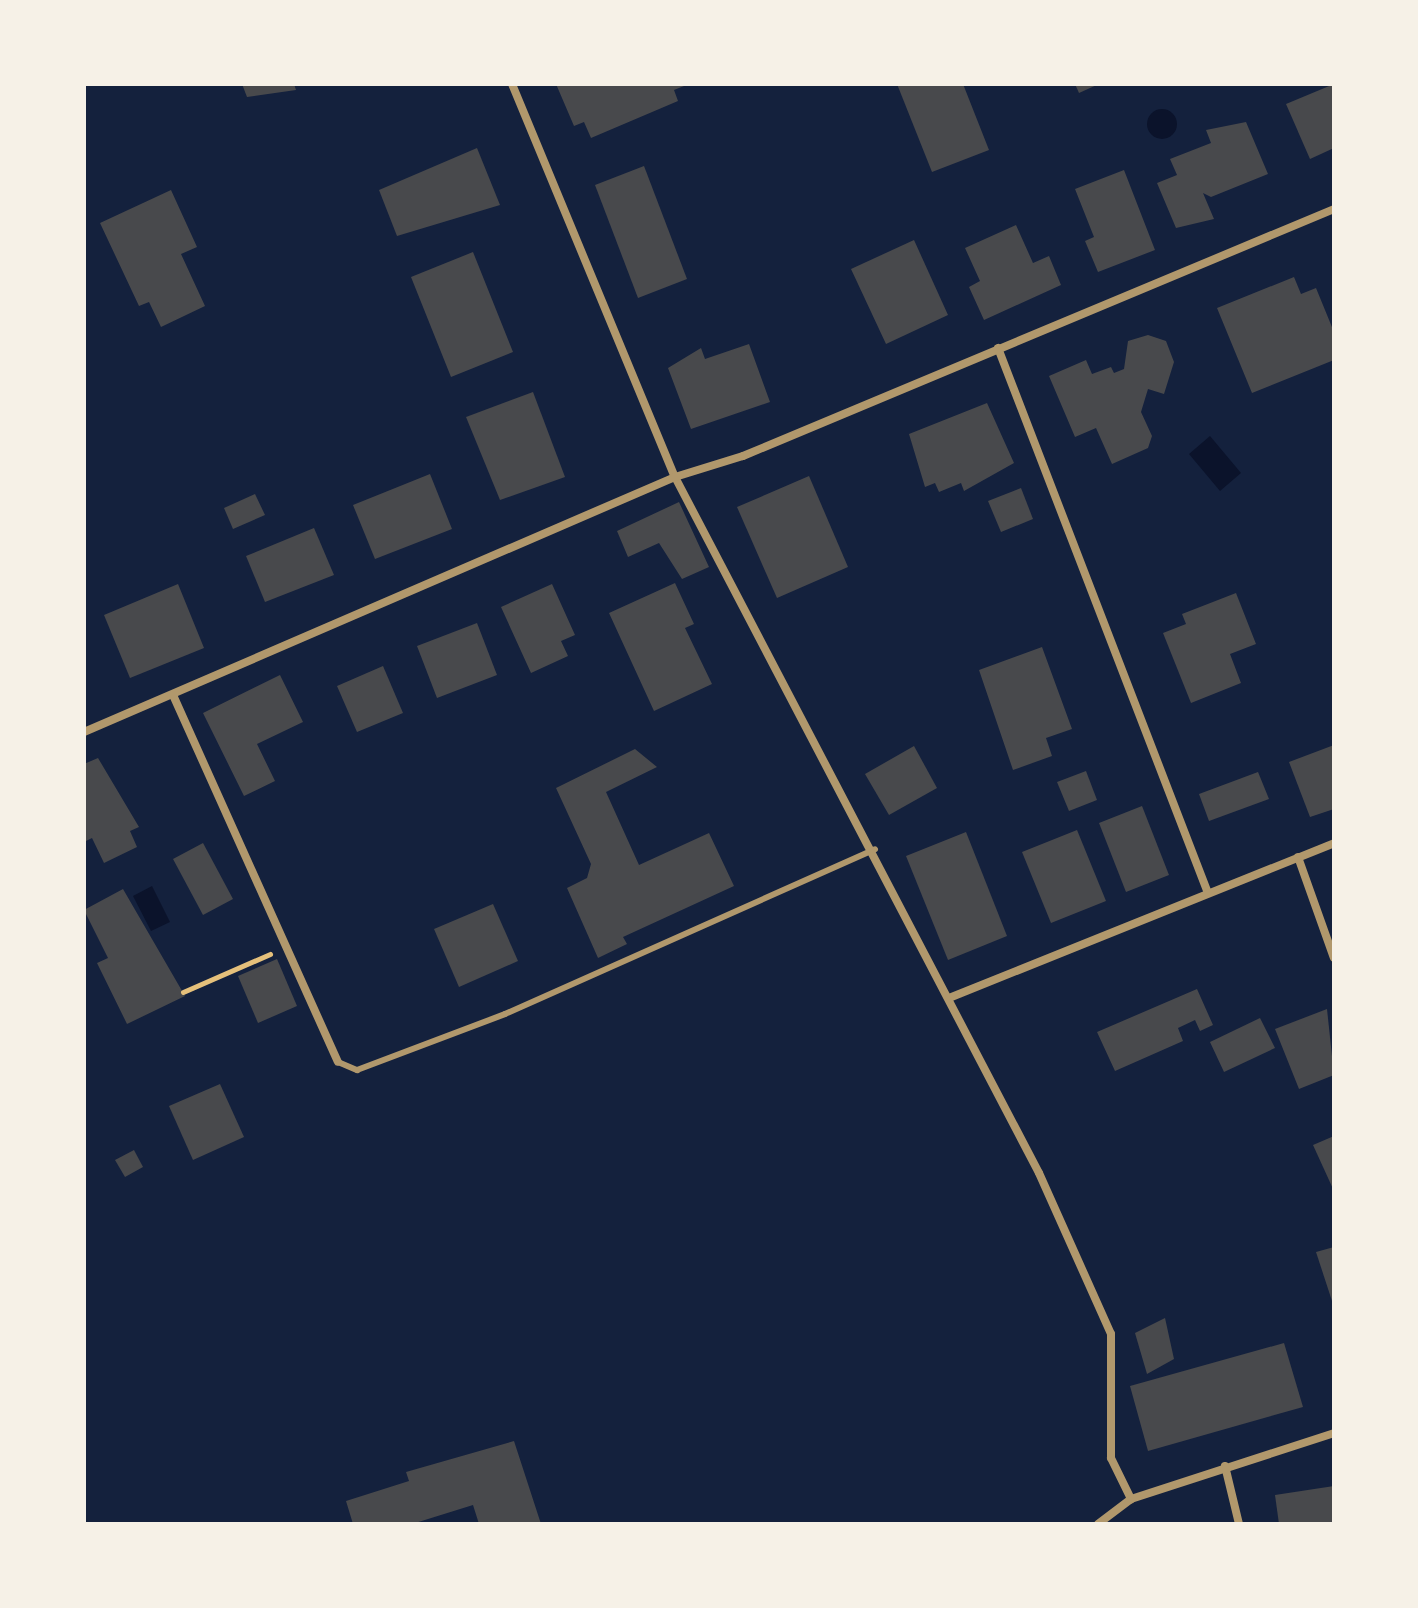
<!DOCTYPE html>
<html>
<head>
<meta charset="utf-8">
<style>
  body { margin:0 }
  #map { position:relative; width:1418px; height:1608px; overflow:hidden; background:#14213d; font-family:"Source Sans 3",sans-serif }
  div>[style] { position:absolute }
  .water>* { inset:0; background:#0b132b }
  .round { border-radius:50% }
  .building>* { inset:0; background:#48494c }
  .path>* { height:5px; margin:-2.5px; padding:0 2.5px; transform-origin:2.5px; border-radius:2.5px; background:#e5c07b }
  .service>* { height:6px; margin:-3px; padding:0 3px; transform-origin:3px; border-radius:3px; background:#b1986c }
  .minor>* { height:8px; margin:-4px; padding:0 4px; transform-origin:4px; border-radius:4px; background:#b1986c }
  span { translate:-50% -50%; white-space:nowrap; text-align:center; line-height:1.15; -webkit-text-stroke:8px #f6f1e7; paint-order:stroke }
  .frame { position:absolute; inset:0; border:86px solid #f6f1e7; pointer-events:none }
</style>
</head>
<body>
<div id="map">
  <div class="water">
    <i class="round" style="left:1147px;top:109px;width:30px;height:30px"></i>
    <i style="clip-path:polygon(1210px 436px,1241px 473px,1220px 491px,1189px 454px)"></i>
    <i style="clip-path:polygon(152px 886px,170px 922px,151px 931px,133px 896px)"></i>
  </div>
  <div class="building">
    <i style="clip-path:polygon(242px 84px,294px 84px,296px 90px,247px 97px)"></i>
    <i style="clip-path:polygon(556px 84px,689px 84px,674px 90px,678px 101px,591px 138px,584px 122px,574px 126px)"></i>
    <i style="clip-path:polygon(897px 84px,963px 84px,989px 150px,932px 172px)"></i>
    <i style="clip-path:polygon(1075px 84px,1099px 84px,1079px 93px)"></i>
    <i style="clip-path:polygon(1334px 84px,1334px 148px,1310px 159px,1286px 104px)"></i>
    <i style="clip-path:polygon(1246px 122px,1268px 174px,1211px 197px,1203px 193px,1214px 219px,1176px 228px,1157px 183px,1177px 175px,1170px 159px,1211px 143px,1206px 130px)"></i>
    <i style="clip-path:polygon(477px 148px,500px 205px,397px 236px,379px 190px)"></i>
    <i style="clip-path:polygon(644px 166px,687px 279px,638px 298px,595px 185px)"></i>
    <i style="clip-path:polygon(1124px 170px,1155px 250px,1098px 272px,1085px 241px,1094px 237px,1075px 189px)"></i>
    <i style="clip-path:polygon(171px 190px,197px 247px,181px 254px,205px 306px,161px 327px,149px 302px,139px 306px,100px 223px)"></i>
    <i style="clip-path:polygon(1016px 225px,1033px 263px,1049px 256px,1061px 285px,984px 320px,969px 287px,980px 281px,965px 248px)"></i>
    <i style="clip-path:polygon(914px 240px,948px 315px,886px 344px,851px 269px)"></i>
    <i style="clip-path:polygon(473px 252px,513px 352px,451px 377px,411px 277px)"></i>
    <i style="clip-path:polygon(1294px 277px,1301px 294px,1316px 288px,1334px 332px,1334px 360px,1252px 393px,1217px 308px)"></i>
    <i style="clip-path:polygon(1148px 335px,1166px 341px,1174px 362px,1164px 394px,1148px 389px,1141px 412px,1152px 436px,1148px 448px,1112px 464px,1096px 428px,1075px 437px,1049px 376px,1086px 360px,1092px 374px,1111px 367px,1114px 373px,1124px 369px,1128px 341px)"></i>
    <i style="clip-path:polygon(749px 344px,770px 402px,691px 429px,668px 368px,701px 348px,705px 359px)"></i>
    <i style="clip-path:polygon(533px 392px,565px 477px,500px 500px,466px 417px)"></i>
    <i style="clip-path:polygon(987px 403px,1014px 463px,964px 491px,961px 483px,939px 492px,935px 483px,925px 487px,909px 434px)"></i>
    <i style="clip-path:polygon(430px 474px,452px 529px,375px 559px,353px 505px)"></i>
    <i style="clip-path:polygon(809px 476px,848px 567px,777px 598px,737px 507px)"></i>
    <i style="clip-path:polygon(1021px 488px,1033px 519px,1001px 532px,988px 501px)"></i>
    <i style="clip-path:polygon(255px 494px,265px 515px,233px 529px,224px 508px)"></i>
    <i style="clip-path:polygon(679px 502px,709px 567px,682px 579px,659px 543px,628px 557px,617px 531px)"></i>
    <i style="clip-path:polygon(314px 528px,334px 575px,265px 602px,246px 556px)"></i>
    <i style="clip-path:polygon(675px 583px,694px 624px,685px 628px,712px 684px,654px 711px,609px 613px)"></i>
    <i style="clip-path:polygon(178px 584px,204px 648px,130px 678px,104px 615px)"></i>
    <i style="clip-path:polygon(552px 584px,575px 635px,561px 641px,568px 656px,531px 673px,501px 607px)"></i>
    <i style="clip-path:polygon(1236px 593px,1256px 644px,1230px 654px,1241px 683px,1191px 703px,1163px 633px,1186px 624px,1182px 614px)"></i>
    <i style="clip-path:polygon(477px 623px,497px 675px,437px 698px,417px 646px)"></i>
    <i style="clip-path:polygon(1042px 647px,1072px 729px,1046px 738px,1052px 756px,1013px 770px,979px 670px)"></i>
    <i style="clip-path:polygon(383px 666px,403px 713px,357px 732px,337px 686px)"></i>
    <i style="clip-path:polygon(280px 675px,303px 722px,257px 744px,275px 781px,244px 796px,203px 713px)"></i>
    <i style="clip-path:polygon(1334px 745px,1334px 809px,1310px 817px,1289px 762px)"></i>
    <i style="clip-path:polygon(914px 746px,937px 788px,889px 815px,865px 774px)"></i>
    <i style="clip-path:polygon(635px 749px,657px 767px,606px 792px,639px 865px,709px 833px,734px 886px,623px 937px,627px 944px,598px 958px,567px 888px,587px 878px,591px 864px,556px 788px)"></i>
    <i style="clip-path:polygon(98px 758px,139px 827px,130px 831px,137px 847px,104px 863px,92px 838px,84px 842px,84px 764px)"></i>
    <i style="clip-path:polygon(1086px 771px,1097px 800px,1069px 811px,1057px 782px)"></i>
    <i style="clip-path:polygon(1258px 772px,1269px 799px,1209px 821px,1199px 794px)"></i>
    <i style="clip-path:polygon(1142px 806px,1169px 875px,1126px 892px,1099px 823px)"></i>
    <i style="clip-path:polygon(1077px 830px,1106px 901px,1051px 923px,1022px 852px)"></i>
    <i style="clip-path:polygon(966px 832px,1007px 936px,948px 960px,906px 856px)"></i>
    <i style="clip-path:polygon(203px 843px,233px 899px,203px 915px,173px 859px)"></i>
    <i style="clip-path:polygon(123px 889px,185px 996px,127px 1024px,97px 963px,108px 958px,84px 910px)"></i>
    <i style="clip-path:polygon(493px 904px,518px 961px,459px 987px,434px 929px)"></i>
    <i style="clip-path:polygon(277px 959px,297px 1006px,258px 1023px,238px 976px)"></i>
    <i style="clip-path:polygon(1197px 989px,1213px 1025px,1200px 1031px,1195px 1020px,1178px 1028px,1183px 1041px,1115px 1071px,1097px 1032px)"></i>
    <i style="clip-path:polygon(1327px 1009px,1334px 1075px,1299px 1089px,1275px 1029px)"></i>
    <i style="clip-path:polygon(1260px 1018px,1275px 1048px,1224px 1072px,1210px 1042px)"></i>
    <i style="clip-path:polygon(220px 1084px,244px 1137px,193px 1160px,169px 1106px)"></i>
    <i style="clip-path:polygon(1334px 1136px,1334px 1191px,1313px 1145px)"></i>
    <i style="clip-path:polygon(134px 1150px,143px 1167px,125px 1177px,115px 1160px)"></i>
    <i style="clip-path:polygon(1334px 1247px,1334px 1304px,1333px 1304px,1316px 1252px)"></i>
    <i style="clip-path:polygon(1165px 1318px,1174px 1359px,1147px 1374px,1135px 1333px)"></i>
    <i style="clip-path:polygon(1284px 1343px,1303px 1407px,1148px 1451px,1130px 1386px)"></i>
    <i style="clip-path:polygon(514px 1441px,541px 1524px,479px 1524px,473px 1505px,412px 1524px,353px 1524px,346px 1501px,409px 1481px,406px 1472px)"></i>
    <i style="clip-path:polygon(1334px 1486px,1334px 1524px,1279px 1524px,1275px 1495px)"></i>
  </div>
  <div class="path">
    <i style="left:183px;top:992px;width:95px;rotate:-23.6deg"></i>
  </div>
  <div class="service">
    <i style="left:338px;top:1062px;width:21px;rotate:23deg"></i>
    <i style="left:357px;top:1070px;width:158px;rotate:-20.7deg"></i>
    <i style="left:505px;top:1014px;width:405px;rotate:-24deg"></i>
  </div>
  <div class="minor">
    <i style="left:512px;top:84px;width:425px;rotate:67.5deg"></i>
    <i style="left:675px;top:477px;width:785px;rotate:62.39deg"></i>
    <i style="left:1039px;top:1173px;width:176px;rotate:65.9deg"></i>
    <i style="left:1111px;top:1334px;width:124px;rotate:90deg"></i>
    <i style="left:1111px;top:1458px;width:46px;rotate:64deg"></i>
    <i style="left:998px;top:348px;width:584px;rotate:68.93deg"></i>
    <i style="left:173px;top:695px;width:402px;rotate:65.8deg"></i>
    <i style="left:84px;top:732px;width:644px;rotate:-23.34deg"></i>
    <i style="left:675px;top:477px;width:71px;rotate:-17.2deg"></i>
    <i style="left:743px;top:456px;width:641px;rotate:-22.68deg"></i>
    <i style="left:1298px;top:857px;width:107px;rotate:70.4deg"></i>
    <i style="left:949px;top:998px;width:415px;rotate:-21.9deg"></i>
    <i style="left:1225px;top:1466px;width:60px;rotate:76.4deg"></i>
    <i style="left:1098px;top:1524px;width:41px;rotate:-37.1deg"></i>
    <i style="left:1131px;top:1499px;width:213px;rotate:-18deg"></i>
  </div>
  <div class="frame"></div>
</div>
</body>
</html>
